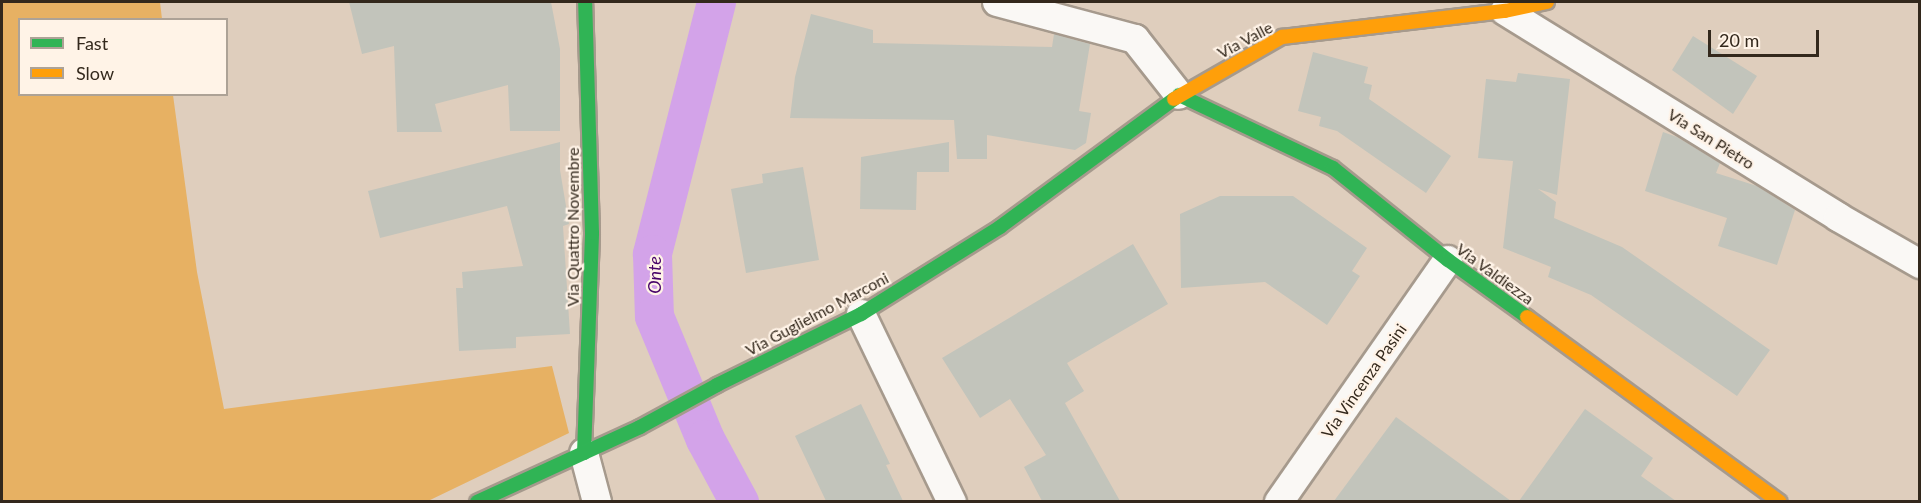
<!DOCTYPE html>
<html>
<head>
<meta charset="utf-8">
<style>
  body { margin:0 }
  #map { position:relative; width:1921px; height:503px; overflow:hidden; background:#dfcebd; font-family:Lato,sans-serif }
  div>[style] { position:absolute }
  .green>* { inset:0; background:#e7b163 }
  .canal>* { height:39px; margin:-19.5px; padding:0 19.5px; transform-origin:19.5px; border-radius:19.5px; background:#d3a3e9 }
  .building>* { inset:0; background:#c2c4bb }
  .roads { filter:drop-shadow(2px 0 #a69a8d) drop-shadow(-2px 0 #a69a8d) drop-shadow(0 2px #a69a8d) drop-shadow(0 -2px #a69a8d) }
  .street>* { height:28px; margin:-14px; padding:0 14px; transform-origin:14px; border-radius:14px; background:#faf8f5 }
  .fast>* { height:14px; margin:-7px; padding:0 7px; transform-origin:7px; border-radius:7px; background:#30b455 }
  .slow>* { height:14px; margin:-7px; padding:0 7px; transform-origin:7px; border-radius:7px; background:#ff9f0a }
  span { translate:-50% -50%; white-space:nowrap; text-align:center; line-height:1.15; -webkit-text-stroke:4.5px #fff3e7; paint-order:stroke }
  .street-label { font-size:16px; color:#33281c }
  .water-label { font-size:18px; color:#480469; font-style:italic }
  .frame { position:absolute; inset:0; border:3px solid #33281c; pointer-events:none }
  .legend { position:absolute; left:18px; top:18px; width:210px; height:78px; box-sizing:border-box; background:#fff3e7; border:2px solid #ada296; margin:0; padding:8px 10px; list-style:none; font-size:18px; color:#33281c }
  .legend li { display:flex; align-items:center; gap:12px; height:30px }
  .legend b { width:30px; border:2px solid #ada296 }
  .scale { position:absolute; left:1708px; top:30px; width:111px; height:27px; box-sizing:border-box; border:3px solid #33281c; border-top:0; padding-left:8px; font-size:18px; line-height:21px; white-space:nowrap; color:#33281c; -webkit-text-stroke:4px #fff3e7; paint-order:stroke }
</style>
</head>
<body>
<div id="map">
  <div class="green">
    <i style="clip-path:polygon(2px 2px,160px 2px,162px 19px,20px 20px,20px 94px,173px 95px,197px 272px,224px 409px,552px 366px,569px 433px,428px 501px,2px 501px)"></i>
  </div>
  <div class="canal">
    <i style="left:716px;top:2px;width:260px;rotate:104.3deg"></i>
    <i style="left:652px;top:254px;width:62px;rotate:88.2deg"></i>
    <i style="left:654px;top:316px;width:133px;rotate:67.5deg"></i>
    <i style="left:705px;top:439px;width:72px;rotate:61.6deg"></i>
  </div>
  <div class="building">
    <i style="clip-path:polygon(349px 2px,551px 2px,560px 49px,560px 131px,510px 131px,508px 85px,435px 104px,442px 132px,397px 132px,394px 46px,362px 54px)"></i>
    <i style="clip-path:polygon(811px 14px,873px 30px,873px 43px,1052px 47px,1054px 34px,1090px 44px,1079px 111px,1091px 113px,1086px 143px,1075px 150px,987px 135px,987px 159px,957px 159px,954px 120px,790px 118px,795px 77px)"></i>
    <i style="clip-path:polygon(1693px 36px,1757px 76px,1733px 114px,1672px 70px)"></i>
    <i style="clip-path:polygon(1313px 52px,1368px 67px,1364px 83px,1372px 85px,1369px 99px,1451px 156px,1426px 193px,1337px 131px,1319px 126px,1321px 117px,1298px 111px)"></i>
    <i style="clip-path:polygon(1518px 73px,1570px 79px,1557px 195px,1538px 189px,1556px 202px,1554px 218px,1622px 247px,1770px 350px,1737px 396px,1591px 295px,1548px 277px,1551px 267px,1503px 248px,1513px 161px,1478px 158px,1486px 79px,1516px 82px)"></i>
    <i style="clip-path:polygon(1663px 132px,1677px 137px,1720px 163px,1716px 173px,1757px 186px,1795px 210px,1777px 265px,1718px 246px,1727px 218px,1645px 191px)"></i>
    <i style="clip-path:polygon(560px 142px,560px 170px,569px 224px,563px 226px,570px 334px,516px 337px,516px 348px,459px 351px,456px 288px,463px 288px,462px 272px,523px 266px,507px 206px,380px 238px,368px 191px)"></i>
    <i style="clip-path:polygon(949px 142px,949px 172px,917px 172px,916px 210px,860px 209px,861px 157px)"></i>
    <i style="clip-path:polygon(803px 167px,819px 260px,746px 273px,731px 189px,763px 183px,762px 174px)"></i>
    <i style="clip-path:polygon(1220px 196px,1293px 196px,1367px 248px,1352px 271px,1360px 276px,1327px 325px,1265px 282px,1181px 288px,1180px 214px)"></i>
    <i style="clip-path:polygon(1133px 244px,1168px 304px,1067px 363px,1084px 391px,1065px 403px,1120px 501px,1042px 501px,1024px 467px,1046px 455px,1010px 399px,980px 418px,942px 358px)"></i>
    <i style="clip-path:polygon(861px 404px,890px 464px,886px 465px,903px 501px,826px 501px,795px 436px)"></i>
    <i style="clip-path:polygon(1585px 409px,1653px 458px,1641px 476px,1676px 501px,1519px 501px)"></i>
    <i style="clip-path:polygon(1396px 417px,1511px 501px,1334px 501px)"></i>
  </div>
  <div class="roads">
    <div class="street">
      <i style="left:997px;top:2px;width:143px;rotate:15deg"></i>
      <i style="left:1135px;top:39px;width:71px;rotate:51.8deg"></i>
      <i style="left:1505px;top:11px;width:392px;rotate:31.7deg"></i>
      <i style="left:1838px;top:217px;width:95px;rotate:29.8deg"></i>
      <i style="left:861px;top:314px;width:209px;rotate:64.2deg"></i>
      <i style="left:584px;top:453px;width:51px;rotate:75.1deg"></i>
      <i style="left:1279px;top:502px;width:295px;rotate:-55.1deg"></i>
    </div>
    <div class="fast">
      <i style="left:1179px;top:95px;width:170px;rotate:25.4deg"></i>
      <i style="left:1333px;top:168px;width:147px;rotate:38.7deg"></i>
      <i style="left:1448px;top:260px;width:97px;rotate:35.8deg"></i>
      <i style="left:584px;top:453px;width:220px;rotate:-87.9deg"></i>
      <i style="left:592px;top:233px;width:231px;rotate:-91.7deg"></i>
      <i style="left:477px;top:502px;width:179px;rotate:-24.7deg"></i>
      <i style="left:640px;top:427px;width:88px;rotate:-28.6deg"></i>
      <i style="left:717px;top:385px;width:161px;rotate:-26.2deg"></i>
      <i style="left:861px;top:314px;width:164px;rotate:-32deg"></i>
      <i style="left:1000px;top:227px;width:216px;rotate:-36.3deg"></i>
    </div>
    <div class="slow">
      <i style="left:1174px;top:99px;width:125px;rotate:-29.9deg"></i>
      <i style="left:1282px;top:37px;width:225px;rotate:-6.7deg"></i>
      <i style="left:1505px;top:11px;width:43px;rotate:-12.1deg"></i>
      <i style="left:1527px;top:317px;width:313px;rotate:36.2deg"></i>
    </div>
  </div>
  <div class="street-label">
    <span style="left:1245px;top:40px;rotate:-28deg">Via Valle</span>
    <span style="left:1711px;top:139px;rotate:32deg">Via San Pietro</span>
    <span style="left:573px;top:227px;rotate:-90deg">Via Quattro Novembre</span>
    <span style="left:1495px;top:274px;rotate:36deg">Via Valdiezza</span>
    <span style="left:817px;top:314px;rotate:-28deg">Via Guglielmo Marconi</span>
    <span style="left:1364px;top:381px;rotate:-55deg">Via Vincenza Pasini</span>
  </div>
  <div class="water-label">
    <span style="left:654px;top:275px;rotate:-90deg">Onte</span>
  </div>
  <div class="frame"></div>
  <ul class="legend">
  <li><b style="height:8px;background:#30b455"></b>Fast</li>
  <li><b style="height:8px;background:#ff9f0a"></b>Slow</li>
  </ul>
  <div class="scale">20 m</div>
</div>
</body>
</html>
